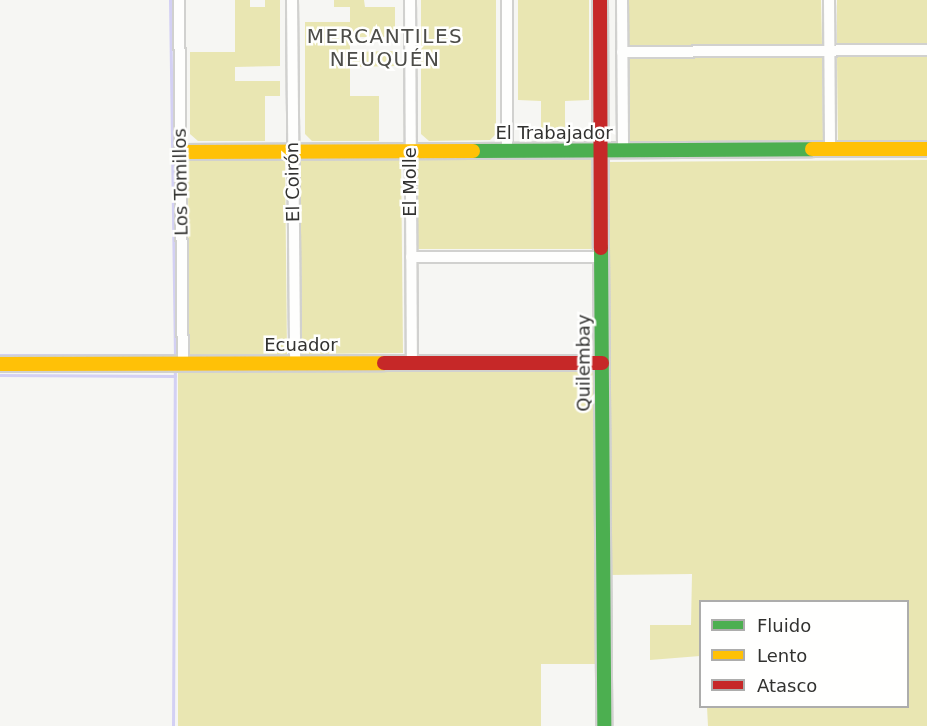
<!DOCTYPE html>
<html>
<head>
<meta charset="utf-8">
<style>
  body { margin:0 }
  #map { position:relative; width:927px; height:726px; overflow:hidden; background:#f6f6f3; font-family:"DejaVu Sans",sans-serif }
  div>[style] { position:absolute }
  .green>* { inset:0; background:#e9e6b2 }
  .stream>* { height:3px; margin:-1.5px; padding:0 1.5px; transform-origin:1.5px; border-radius:1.5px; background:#d3d0f4 }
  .roads { filter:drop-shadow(2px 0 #d1d1cf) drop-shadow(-2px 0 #d1d1cf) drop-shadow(0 2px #d1d1cf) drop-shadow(0 -2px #d1d1cf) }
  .street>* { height:10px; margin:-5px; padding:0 5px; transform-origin:5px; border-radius:5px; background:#fefefd }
  .fast>* { height:14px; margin:-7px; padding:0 7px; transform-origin:7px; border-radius:7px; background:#4caf50 }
  .slow>* { height:14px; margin:-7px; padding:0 7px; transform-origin:7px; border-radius:7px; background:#ffc107 }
  .jam>* { height:14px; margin:-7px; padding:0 7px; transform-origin:7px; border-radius:7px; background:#c62828 }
  span { translate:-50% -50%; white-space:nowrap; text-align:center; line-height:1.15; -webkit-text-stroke:5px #fffffe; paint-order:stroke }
  .street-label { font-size:18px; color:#323230 }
  .neighbourhood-label { font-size:20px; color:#4c4c48; letter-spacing:1.5px }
  .legend { position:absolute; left:699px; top:600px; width:210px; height:108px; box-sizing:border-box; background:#fffffe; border:2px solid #adadac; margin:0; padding:8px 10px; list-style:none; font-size:18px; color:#323230 }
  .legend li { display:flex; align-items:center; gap:12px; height:30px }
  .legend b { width:30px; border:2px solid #adadac }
</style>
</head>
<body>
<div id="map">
  <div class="green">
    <i style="clip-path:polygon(235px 0,250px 0,250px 7px,265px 7px,265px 0,280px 0,280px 66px,235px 67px,235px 81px,280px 81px,280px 96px,265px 96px,265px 141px,198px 141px,190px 134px,190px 52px,235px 52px)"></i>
    <i style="clip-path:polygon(334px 0,364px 0,365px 7px,395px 7px,395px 37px,350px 37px,350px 52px,395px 51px,395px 66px,350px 67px,350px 96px,379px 96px,379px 141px,312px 141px,305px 134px,305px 22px,350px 22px,350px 7px,334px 7px)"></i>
    <i style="clip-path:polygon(421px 0,496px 0,496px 134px,490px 140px,429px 141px,421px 134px)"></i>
    <i style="clip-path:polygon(518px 0,589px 0,589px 100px,565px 101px,565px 140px,541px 140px,541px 101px,518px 100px)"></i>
    <i style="clip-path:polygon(626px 0,821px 0,822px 45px,627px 47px)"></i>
    <i style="clip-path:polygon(837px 0,927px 0,927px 45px,837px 46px)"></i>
    <i style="clip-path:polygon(822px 55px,823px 144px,628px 146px,627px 57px)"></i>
    <i style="clip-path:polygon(927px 56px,927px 145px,838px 146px,837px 57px)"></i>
    <i style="clip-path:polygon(401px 156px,403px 353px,302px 354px,300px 158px)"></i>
    <i style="clip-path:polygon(188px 158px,285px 158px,287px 354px,189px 355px)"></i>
    <i style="clip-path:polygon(418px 158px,595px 158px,595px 249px,418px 249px)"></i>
    <i style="clip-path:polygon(927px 160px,927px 726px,708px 726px,707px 707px,908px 706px,908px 602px,700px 602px,700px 656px,650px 660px,650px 625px,691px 625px,692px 574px,609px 575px,608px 162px)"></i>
    <i style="clip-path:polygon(595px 369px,599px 664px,541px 664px,541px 726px,178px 726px,178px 370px)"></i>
  </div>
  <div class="stream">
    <i style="left:170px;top:0;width:359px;rotate:89.2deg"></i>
    <i style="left:0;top:355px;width:174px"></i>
    <i style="left:0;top:375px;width:175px;rotate:0.3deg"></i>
    <i style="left:173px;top:726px;width:357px;rotate:-89.7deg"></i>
  </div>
  <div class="roads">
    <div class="street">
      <i style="left:179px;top:0;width:363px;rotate:89.4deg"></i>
      <i style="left:292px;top:0;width:363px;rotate:89.5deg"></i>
      <i style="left:410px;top:0;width:363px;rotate:89.7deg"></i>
      <i style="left:507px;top:0;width:151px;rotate:90deg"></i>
      <i style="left:622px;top:0;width:151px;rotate:89.6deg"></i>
      <i style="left:829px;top:0;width:149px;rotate:89.6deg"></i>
      <i style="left:622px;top:52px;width:305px;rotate:-0.4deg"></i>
      <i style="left:411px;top:257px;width:190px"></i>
    </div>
    <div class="fast">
      <i style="left:473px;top:151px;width:339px;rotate:-0.3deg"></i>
      <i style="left:601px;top:248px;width:478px;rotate:89.6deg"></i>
    </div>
    <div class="slow">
      <i style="left:812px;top:149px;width:115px"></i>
      <i style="left:181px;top:152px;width:292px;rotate:-0.2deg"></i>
      <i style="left:0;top:364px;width:384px;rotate:-0.1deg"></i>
    </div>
    <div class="jam">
      <i style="left:600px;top:0;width:248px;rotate:89.8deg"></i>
      <i style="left:384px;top:363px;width:218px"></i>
    </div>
  </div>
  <div class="street-label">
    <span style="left:554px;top:133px">El Trabajador</span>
    <span style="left:181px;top:182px;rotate:-91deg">Los Tomillos</span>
    <span style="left:293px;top:182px;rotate:-91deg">El Coirón</span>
    <span style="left:410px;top:182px;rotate:-90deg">El Molle</span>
    <span style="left:301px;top:345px">Ecuador</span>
    <span style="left:584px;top:363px;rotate:-90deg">Quilembay</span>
  </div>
  <div class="neighbourhood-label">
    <span style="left:385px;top:48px">MERCANTILES<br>NEUQUÉN</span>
  </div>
  <ul class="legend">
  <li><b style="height:8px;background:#4caf50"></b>Fluido</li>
  <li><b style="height:8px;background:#ffc107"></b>Lento</li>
  <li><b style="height:8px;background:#c62828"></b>Atasco</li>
  </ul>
</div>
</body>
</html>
